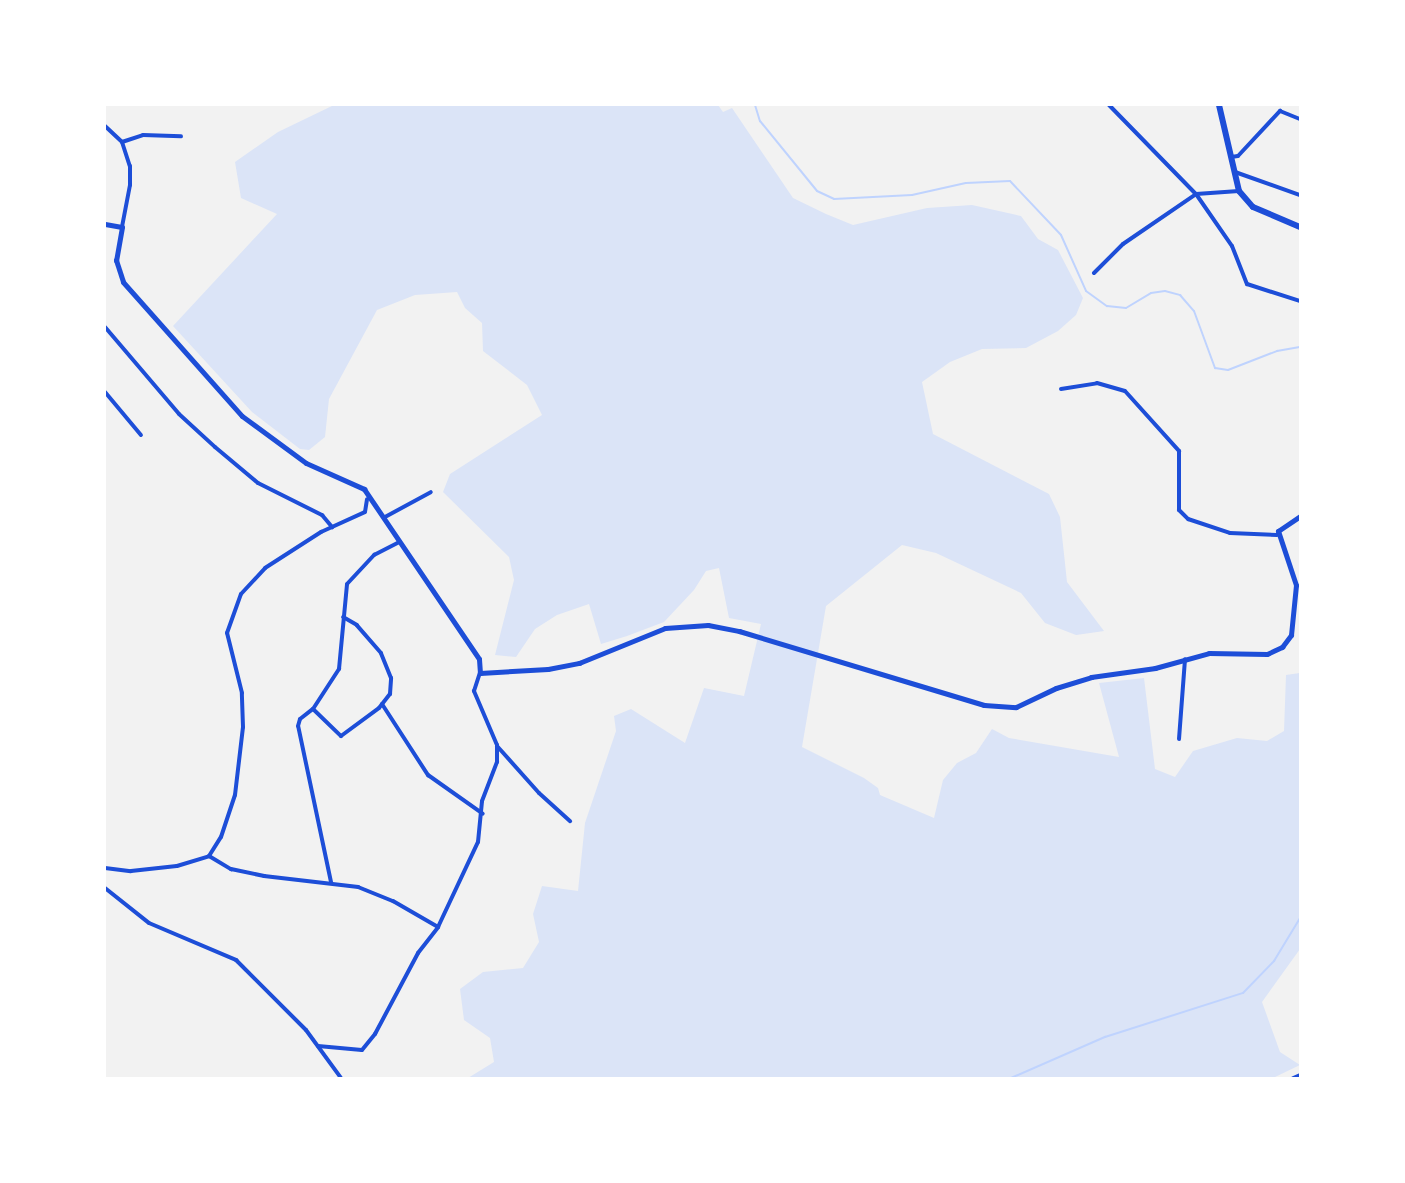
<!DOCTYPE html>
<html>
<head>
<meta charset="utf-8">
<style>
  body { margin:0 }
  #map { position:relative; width:1405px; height:1183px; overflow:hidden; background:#f2f2f2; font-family:Quicksand,sans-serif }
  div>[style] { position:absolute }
  .green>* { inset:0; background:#dbe4f7 }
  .stream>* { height:2px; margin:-1px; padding:0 1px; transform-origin:1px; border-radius:1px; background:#bfd3fe }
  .minor>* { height:4px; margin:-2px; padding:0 2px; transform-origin:2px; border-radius:2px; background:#1d4ed8 }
  .tertiary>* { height:5px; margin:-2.5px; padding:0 2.5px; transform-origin:2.5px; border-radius:2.5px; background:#1d4ed8 }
  .secondary>* { height:5px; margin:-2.5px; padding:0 2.5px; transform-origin:2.5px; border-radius:2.5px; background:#1d4ed8 }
  .primary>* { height:6px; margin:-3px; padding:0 3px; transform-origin:3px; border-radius:3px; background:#1d4ed8 }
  span { translate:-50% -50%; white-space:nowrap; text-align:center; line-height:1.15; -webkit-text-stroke:4.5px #fff; paint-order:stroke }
  .frame { position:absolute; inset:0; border:106px solid #fff; pointer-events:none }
</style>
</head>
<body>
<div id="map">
  <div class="green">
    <i style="clip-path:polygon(334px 105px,718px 105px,723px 112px,732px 108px,793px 198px,826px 214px,853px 225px,927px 208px,972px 205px,1021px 216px,1038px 239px,1058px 250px,1083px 298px,1076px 315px,1058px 331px,1026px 348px,982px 349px,950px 362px,922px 382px,933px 434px,1049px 494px,1060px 517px,1067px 582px,1104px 631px,1076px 635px,1045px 623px,1021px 593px,936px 553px,902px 545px,826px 606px,802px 747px,864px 778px,878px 788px,880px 795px,934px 818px,943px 780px,957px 763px,976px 753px,992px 729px,1009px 738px,1119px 757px,1099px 683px,1144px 678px,1155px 769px,1175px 777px,1193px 751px,1237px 738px,1267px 741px,1284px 731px,1286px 675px,1300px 673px,1300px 949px,1262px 1002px,1280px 1052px,1300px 1065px,1273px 1078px,468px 1078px,494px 1062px,490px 1038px,464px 1020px,460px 989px,483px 972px,523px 968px,539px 942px,533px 914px,542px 886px,578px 891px,585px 823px,616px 731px,614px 716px,631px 709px,685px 743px,704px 688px,744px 696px,761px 624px,729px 618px,719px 568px,706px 571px,694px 590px,664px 622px,627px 636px,601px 644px,589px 604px,557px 615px,535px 629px,516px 657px,495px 655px,514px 580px,509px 557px,443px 492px,450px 474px,542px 415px,527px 385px,483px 351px,482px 323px,465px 308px,457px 292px,415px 295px,377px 310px,329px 399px,325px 437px,309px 450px,300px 449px,252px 412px,173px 326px,277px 214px,241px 198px,235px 162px,278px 132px)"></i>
  </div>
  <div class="stream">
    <i style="left:755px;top:105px;width:17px;rotate:73deg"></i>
    <i style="left:760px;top:121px;width:90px;rotate:50.8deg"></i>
    <i style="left:817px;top:191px;width:19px;rotate:25deg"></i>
    <i style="left:834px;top:199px;width:78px;rotate:-2.9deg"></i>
    <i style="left:912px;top:195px;width:55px;rotate:-12.5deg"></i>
    <i style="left:966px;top:183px;width:44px;rotate:-2.6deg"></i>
    <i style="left:1010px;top:181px;width:74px;rotate:46.6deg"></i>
    <i style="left:1061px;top:235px;width:61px;rotate:65.9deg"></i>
    <i style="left:1086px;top:291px;width:26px;rotate:36deg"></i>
    <i style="left:1107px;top:306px;width:19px;rotate:6deg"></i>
    <i style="left:1126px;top:308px;width:29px;rotate:-31deg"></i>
    <i style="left:1151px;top:293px;width:14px;rotate:-8deg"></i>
    <i style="left:1165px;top:291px;width:16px;rotate:15deg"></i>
    <i style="left:1180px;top:295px;width:21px;rotate:49deg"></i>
    <i style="left:1194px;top:311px;width:61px;rotate:69.8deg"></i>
    <i style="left:1215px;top:368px;width:13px;rotate:9deg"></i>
    <i style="left:1228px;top:370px;width:53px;rotate:-21.2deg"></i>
    <i style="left:1277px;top:351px;width:23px;rotate:-10deg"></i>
    <i style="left:1011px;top:1078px;width:103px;rotate:-23.6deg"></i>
    <i style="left:1105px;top:1037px;width:145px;rotate:-17.7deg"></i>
    <i style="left:1243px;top:993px;width:45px;rotate:-45.9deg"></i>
    <i style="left:1274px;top:961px;width:50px;rotate:-58.8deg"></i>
  </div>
  <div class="minor">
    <i style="left:1109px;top:105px;width:124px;rotate:45.7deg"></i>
    <i style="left:1196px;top:194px;width:63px;rotate:55.3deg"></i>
    <i style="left:1232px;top:246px;width:41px;rotate:68.5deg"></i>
    <i style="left:1247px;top:284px;width:56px;rotate:17.8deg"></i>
    <i style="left:105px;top:126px;width:23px;rotate:43deg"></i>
    <i style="left:122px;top:142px;width:25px;rotate:72deg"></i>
    <i style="left:130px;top:166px;width:19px;rotate:90deg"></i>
    <i style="left:130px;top:185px;width:43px;rotate:100.8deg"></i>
    <i style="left:122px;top:142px;width:22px;rotate:-18deg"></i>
    <i style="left:143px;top:135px;width:38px;rotate:2deg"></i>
    <i style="left:1231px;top:157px;width:7px;rotate:-8deg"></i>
    <i style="left:1238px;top:156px;width:62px;rotate:-47deg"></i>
    <i style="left:1280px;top:111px;width:22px;rotate:22deg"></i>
    <i style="left:1235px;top:172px;width:69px;rotate:19.5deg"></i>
    <i style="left:1094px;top:273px;width:41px;rotate:-45deg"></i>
    <i style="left:1123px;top:244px;width:88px;rotate:-34.4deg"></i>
    <i style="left:1196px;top:194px;width:43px;rotate:-4deg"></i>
    <i style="left:105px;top:327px;width:114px;rotate:49.6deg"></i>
    <i style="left:179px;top:414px;width:49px;rotate:42.5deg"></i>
    <i style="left:215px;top:447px;width:56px;rotate:39.9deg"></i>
    <i style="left:258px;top:483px;width:72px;rotate:26.6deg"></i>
    <i style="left:322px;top:515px;width:16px;rotate:50deg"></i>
    <i style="left:1061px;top:389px;width:36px;rotate:-9deg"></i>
    <i style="left:1097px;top:383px;width:29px;rotate:16deg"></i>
    <i style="left:1125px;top:391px;width:81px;rotate:48deg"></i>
    <i style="left:1179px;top:451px;width:59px;rotate:90deg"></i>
    <i style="left:1179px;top:510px;width:13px;rotate:45deg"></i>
    <i style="left:1188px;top:519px;width:44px;rotate:18.4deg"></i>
    <i style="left:1230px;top:533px;width:47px;rotate:2.4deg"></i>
    <i style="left:105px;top:392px;width:56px;rotate:50.1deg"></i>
    <i style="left:385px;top:517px;width:52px;rotate:-28.5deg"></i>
    <i style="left:382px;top:704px;width:85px;rotate:57.1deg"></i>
    <i style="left:428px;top:775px;width:67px;rotate:35.3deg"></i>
    <i style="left:313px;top:709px;width:39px;rotate:44deg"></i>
    <i style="left:341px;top:736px;width:47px;rotate:-36.4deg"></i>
    <i style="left:379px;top:708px;width:18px;rotate:-52deg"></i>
    <i style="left:390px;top:694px;width:16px;rotate:-86deg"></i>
    <i style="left:391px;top:678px;width:27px;rotate:-112deg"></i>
    <i style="left:381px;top:653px;width:37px;rotate:-131deg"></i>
    <i style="left:357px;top:625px;width:16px;rotate:-150deg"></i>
    <i style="left:1179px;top:739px;width:80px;rotate:-85.7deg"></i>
    <i style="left:497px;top:746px;width:63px;rotate:48.2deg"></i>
    <i style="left:539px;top:793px;width:42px;rotate:42.1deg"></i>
    <i style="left:209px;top:856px;width:26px;rotate:31deg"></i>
    <i style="left:231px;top:869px;width:34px;rotate:12deg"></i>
    <i style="left:264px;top:876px;width:95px;rotate:6.7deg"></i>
    <i style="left:358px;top:887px;width:38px;rotate:22deg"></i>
    <i style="left:393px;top:901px;width:52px;rotate:30deg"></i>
    <i style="left:105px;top:868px;width:26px;rotate:7deg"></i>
    <i style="left:131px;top:871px;width:46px;rotate:-6.2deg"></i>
    <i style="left:177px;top:866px;width:34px;rotate:-17deg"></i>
    <i style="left:209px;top:856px;width:22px;rotate:-58deg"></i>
    <i style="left:221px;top:837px;width:44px;rotate:-71.6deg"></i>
    <i style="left:235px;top:795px;width:68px;rotate:-83.3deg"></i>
    <i style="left:243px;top:727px;width:34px;rotate:-92deg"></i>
    <i style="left:242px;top:693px;width:62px;rotate:-104deg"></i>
    <i style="left:227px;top:633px;width:41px;rotate:-70.3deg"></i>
    <i style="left:241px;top:594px;width:35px;rotate:-47deg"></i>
    <i style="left:265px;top:568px;width:67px;rotate:-32.7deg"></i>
    <i style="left:321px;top:532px;width:48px;rotate:-24.4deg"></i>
    <i style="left:365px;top:512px;width:13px;rotate:-81deg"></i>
    <i style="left:331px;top:882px;width:159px;rotate:-101.9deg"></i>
    <i style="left:298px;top:726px;width:7px;rotate:-74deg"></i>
    <i style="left:300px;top:719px;width:16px;rotate:-38deg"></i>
    <i style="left:313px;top:709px;width:48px;rotate:-57deg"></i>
    <i style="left:339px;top:669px;width:85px;rotate:-84.6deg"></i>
    <i style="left:347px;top:584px;width:40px;rotate:-47deg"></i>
    <i style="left:374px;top:555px;width:29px;rotate:-27deg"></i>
    <i style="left:105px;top:888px;width:56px;rotate:38.5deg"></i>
    <i style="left:149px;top:923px;width:95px;rotate:23deg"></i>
    <i style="left:236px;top:960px;width:99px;rotate:45deg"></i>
    <i style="left:306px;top:1030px;width:59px;rotate:53.9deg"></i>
    <i style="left:318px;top:1046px;width:44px;rotate:5.2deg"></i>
    <i style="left:362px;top:1050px;width:21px;rotate:-51deg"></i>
    <i style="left:375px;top:1034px;width:92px;rotate:-62deg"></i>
    <i style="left:418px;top:953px;width:33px;rotate:-52deg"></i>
    <i style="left:438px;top:927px;width:94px;rotate:-64.8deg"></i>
    <i style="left:478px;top:842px;width:41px;rotate:-84.4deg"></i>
    <i style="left:482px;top:801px;width:42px;rotate:-69deg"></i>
    <i style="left:497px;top:762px;width:17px;rotate:-90deg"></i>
    <i style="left:497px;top:745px;width:59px;rotate:-113.1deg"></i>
    <i style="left:474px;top:691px;width:19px;rotate:-72deg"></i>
  </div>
  <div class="tertiary">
    <i style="left:105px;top:224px;width:17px;rotate:10deg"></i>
    <i style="left:122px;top:227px;width:34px;rotate:100deg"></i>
    <i style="left:116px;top:260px;width:23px;rotate:72deg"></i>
    <i style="left:123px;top:282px;width:179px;rotate:48.4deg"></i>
    <i style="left:242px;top:416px;width:79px;rotate:36.3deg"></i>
    <i style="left:306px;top:463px;width:64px;rotate:24.1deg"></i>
    <i style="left:364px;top:489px;width:205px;rotate:55.9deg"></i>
    <i style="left:479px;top:659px;width:14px;rotate:86deg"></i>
    <i style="left:480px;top:673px;width:68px;rotate:-3.4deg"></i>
    <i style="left:548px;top:669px;width:32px;rotate:-11deg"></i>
    <i style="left:579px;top:663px;width:93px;rotate:-22.1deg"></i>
    <i style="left:665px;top:628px;width:43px;rotate:-4deg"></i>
    <i style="left:708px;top:625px;width:32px;rotate:11deg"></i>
    <i style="left:739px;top:631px;width:256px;rotate:16.8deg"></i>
    <i style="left:984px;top:705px;width:32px;rotate:4deg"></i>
    <i style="left:1016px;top:707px;width:44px;rotate:-25.4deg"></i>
    <i style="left:1056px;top:688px;width:37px;rotate:-17deg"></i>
    <i style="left:1091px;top:677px;width:65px;rotate:-8deg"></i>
    <i style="left:1155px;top:668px;width:56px;rotate:-15.5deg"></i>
    <i style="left:1209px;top:653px;width:58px;rotate:1deg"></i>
    <i style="left:1267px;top:654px;width:17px;rotate:-25deg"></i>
    <i style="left:1282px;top:647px;width:15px;rotate:-53deg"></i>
    <i style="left:1291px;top:635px;width:50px;rotate:-84.3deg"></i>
    <i style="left:1296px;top:585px;width:57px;rotate:-108.4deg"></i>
    <i style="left:1278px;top:531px;width:27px;rotate:-34deg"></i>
  </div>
  <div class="secondary">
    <i style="left:1293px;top:1078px;width:8px;rotate:-23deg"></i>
  </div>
  <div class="primary">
    <i style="left:1219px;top:105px;width:88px;rotate:76.9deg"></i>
    <i style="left:1239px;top:191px;width:21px;rotate:49deg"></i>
    <i style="left:1253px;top:207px;width:51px;rotate:23.1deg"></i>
  </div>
  <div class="frame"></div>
</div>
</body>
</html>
